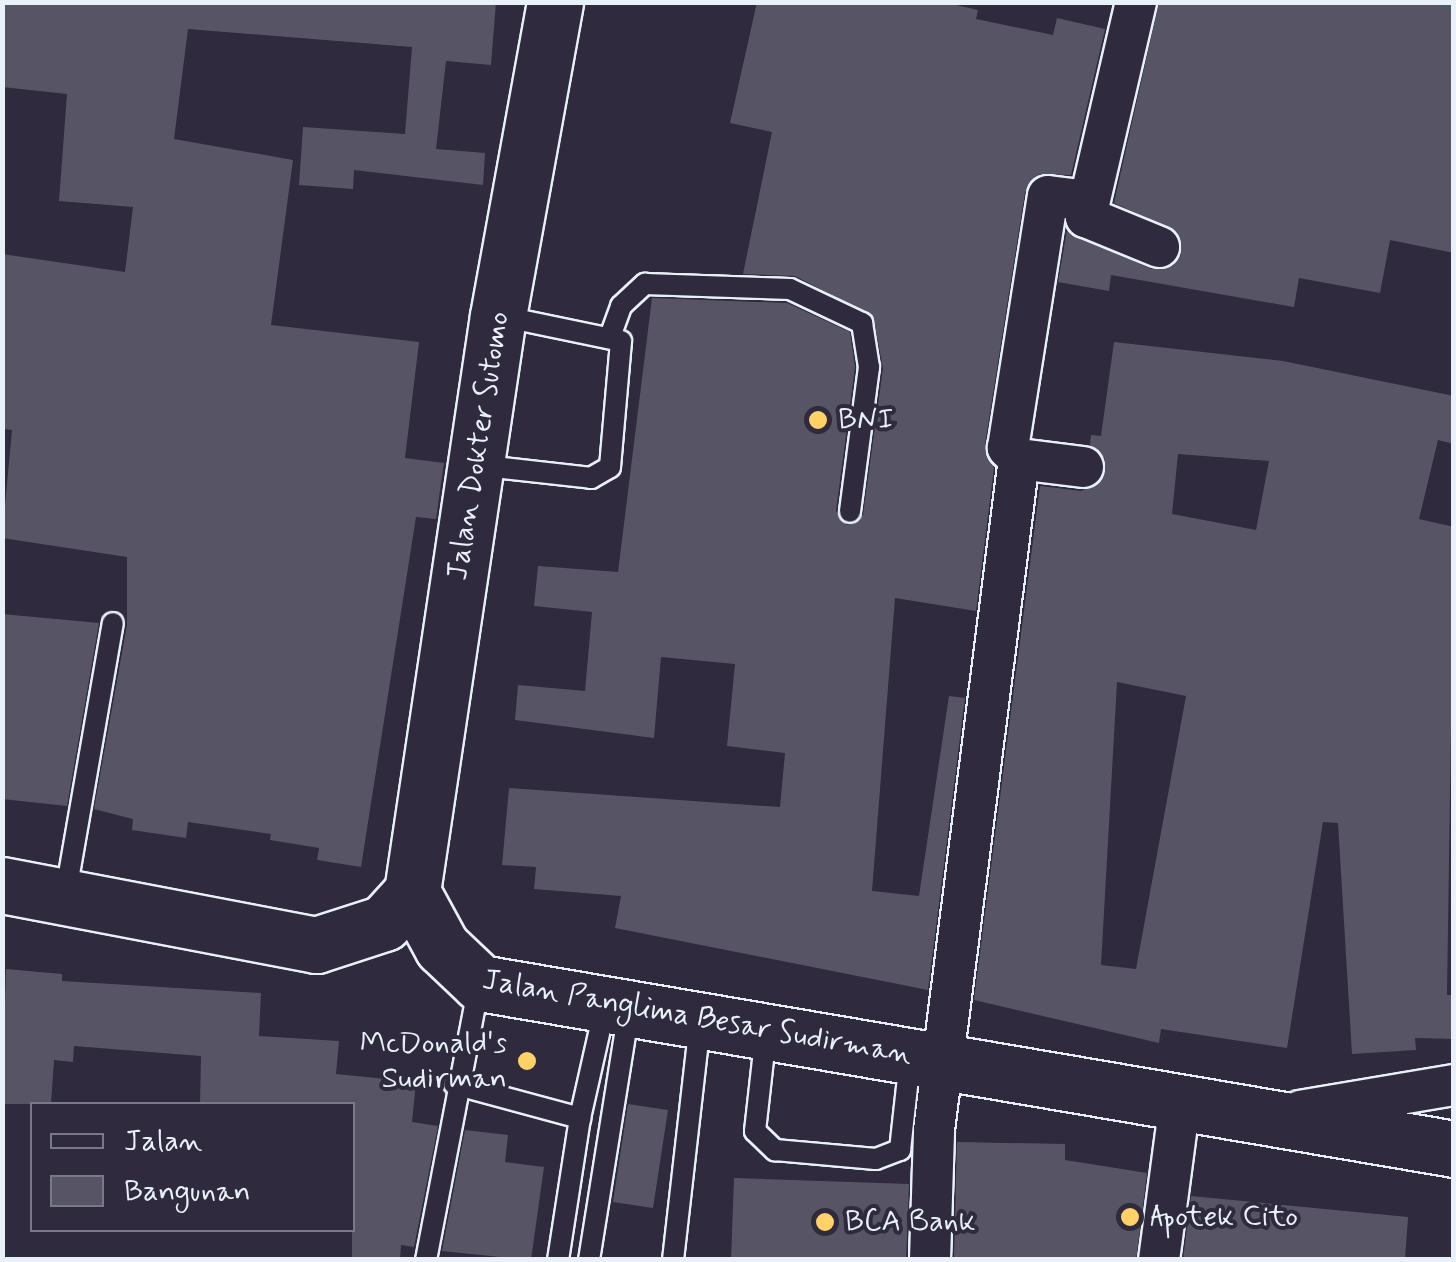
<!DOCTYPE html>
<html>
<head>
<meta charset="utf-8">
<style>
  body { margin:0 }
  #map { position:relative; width:1456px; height:1262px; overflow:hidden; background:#2f2a3d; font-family:Mynerve,sans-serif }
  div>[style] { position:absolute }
  .building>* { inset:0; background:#575565 }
  .roads { filter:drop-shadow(2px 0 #e8f1f8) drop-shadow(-2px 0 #e8f1f8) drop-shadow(0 2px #e8f1f8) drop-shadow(0 -2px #e8f1f8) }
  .service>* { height:20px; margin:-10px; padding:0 10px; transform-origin:10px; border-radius:10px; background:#2f2a3d }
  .minor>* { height:40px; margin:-20px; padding:0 20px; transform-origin:20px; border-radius:20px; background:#2f2a3d }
  .primary>* { height:55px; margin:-27.5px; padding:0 27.5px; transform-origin:27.5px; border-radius:27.5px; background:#2f2a3d }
  .dots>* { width:28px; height:28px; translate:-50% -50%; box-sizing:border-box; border:5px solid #2f2a3d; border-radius:50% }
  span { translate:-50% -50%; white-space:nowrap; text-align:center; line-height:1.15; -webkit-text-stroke:8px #2f2a3d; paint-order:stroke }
  .poi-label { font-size:30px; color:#e8f1f8 }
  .left { translate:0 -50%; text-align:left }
  .right { translate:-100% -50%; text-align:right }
  .street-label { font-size:30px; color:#e8f1f8 }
  .frame { position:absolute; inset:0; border:5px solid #e8f1f8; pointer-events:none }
  .legend { position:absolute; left:30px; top:1102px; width:325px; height:130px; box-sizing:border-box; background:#2f2a3d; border:2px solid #797a88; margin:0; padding:12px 18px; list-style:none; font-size:30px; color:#e8f1f8 }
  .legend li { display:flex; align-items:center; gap:20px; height:50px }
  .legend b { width:50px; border:2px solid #797a88 }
</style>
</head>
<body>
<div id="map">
  <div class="building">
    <i style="clip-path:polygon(2px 2px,496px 2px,491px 65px,446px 61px,436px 149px,485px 153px,483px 185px,354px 170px,353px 189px,299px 185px,303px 127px,405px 134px,412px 47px,188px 29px,174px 139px,293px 160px,271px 325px,419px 342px,405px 458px,444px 463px,441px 483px,436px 519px,416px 517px,361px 867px,317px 860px,319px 848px,270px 840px,271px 834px,188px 822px,186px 838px,132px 830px,133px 819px,94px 809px,127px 625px,127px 557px,2px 538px,12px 430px,2px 429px,2px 254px,125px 272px,133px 207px,59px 201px,67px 94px,2px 87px)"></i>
    <i style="clip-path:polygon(757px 2px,943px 2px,978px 10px,976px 19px,1053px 35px,1057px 18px,1105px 29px,1071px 175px,1040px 174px,1025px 192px,985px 444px,994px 468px,976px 611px,895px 598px,872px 891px,919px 896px,949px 696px,965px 698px,928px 990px,615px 928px,621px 896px,534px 889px,536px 867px,502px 865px,509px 788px,780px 807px,785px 753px,727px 746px,735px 664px,661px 657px,654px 738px,515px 720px,518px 685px,585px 691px,592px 612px,534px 606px,538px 566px,618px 572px,652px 298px,787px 303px,850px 332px,855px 367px,836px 511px,847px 525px,863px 515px,883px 368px,873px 316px,795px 276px,743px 274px,772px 132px,730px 123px)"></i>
    <i style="clip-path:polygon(1159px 2px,1454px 2px,1454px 253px,1390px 240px,1380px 293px,1299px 278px,1294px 307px,1111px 275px,1109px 291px,1058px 282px,1067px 230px,1151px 269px,1173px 266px,1181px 255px,1177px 232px,1114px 203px)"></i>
    <i style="clip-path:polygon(evenodd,1114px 342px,1283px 361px,1454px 396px,1454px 444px,1438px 440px,1419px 519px,1454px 527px,1447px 995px,1454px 995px,1454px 1039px,1415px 1038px,1416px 1050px,1352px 1054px,1338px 823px,1323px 822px,1287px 1048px,1161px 1029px,1159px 1043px,974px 1000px,1040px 486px,1081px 491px,1102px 480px,1105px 459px,1090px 445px,1091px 435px,1101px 436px,1114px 342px,1178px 454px,1269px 461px,1256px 530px,1172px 514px,1178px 454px,1114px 342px,1117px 682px,1186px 696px,1136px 969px,1101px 965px,1117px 682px)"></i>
    <i style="clip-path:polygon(2px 614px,99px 623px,67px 806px,2px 799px)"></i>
    <i style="clip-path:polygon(6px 969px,62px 974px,62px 981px,261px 993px,259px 1036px,339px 1041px,336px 1074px,416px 1082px,412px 1122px,438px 1126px,414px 1247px,401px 1245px,400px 1260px,352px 1260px,352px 1104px,200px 1104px,201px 1056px,74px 1046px,73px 1062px,54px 1060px,51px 1104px,2px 1104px)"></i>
    <i style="clip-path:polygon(628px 1104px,668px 1110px,653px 1208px,613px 1202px)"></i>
    <i style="clip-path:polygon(465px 1130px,508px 1135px,505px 1162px,544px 1167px,531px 1260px,442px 1251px)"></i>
    <i style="clip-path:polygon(957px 1142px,1065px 1144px,1065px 1160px,1147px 1173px,1136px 1260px,954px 1260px)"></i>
    <i style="clip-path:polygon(734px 1178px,909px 1184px,906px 1260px,731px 1260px)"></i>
    <i style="clip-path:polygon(1191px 1196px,1408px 1217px,1405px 1260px,1183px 1260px)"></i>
  </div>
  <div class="roads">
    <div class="service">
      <i style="left:611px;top:334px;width:30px;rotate:-70deg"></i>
      <i style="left:621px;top:306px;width:33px;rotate:-43deg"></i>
      <i style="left:645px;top:284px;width:145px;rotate:2deg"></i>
      <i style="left:790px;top:289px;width:80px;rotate:25.3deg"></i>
      <i style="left:862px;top:323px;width:45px;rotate:81deg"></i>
      <i style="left:869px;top:367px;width:146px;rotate:97.5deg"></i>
      <i style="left:476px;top:465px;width:116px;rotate:6.4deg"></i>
      <i style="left:591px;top:478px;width:22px;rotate:-30deg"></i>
      <i style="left:610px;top:467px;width:126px;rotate:-85deg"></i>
      <i style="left:621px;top:341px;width:124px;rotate:-168.3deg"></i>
      <i style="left:65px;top:897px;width:278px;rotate:-80.1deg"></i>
      <i style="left:766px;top:1033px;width:99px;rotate:96.4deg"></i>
      <i style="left:755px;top:1131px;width:28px;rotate:44deg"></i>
      <i style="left:775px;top:1150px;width:101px;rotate:5.1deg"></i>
      <i style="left:876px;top:1159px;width:26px;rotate:-21deg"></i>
      <i style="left:900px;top:1150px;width:91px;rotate:-83.7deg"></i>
      <i style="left:454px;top:1084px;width:131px;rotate:15.1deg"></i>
      <i style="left:580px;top:1118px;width:144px;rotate:98.8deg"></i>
      <i style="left:580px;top:1118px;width:114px;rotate:-77.3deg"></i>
      <i style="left:426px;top:1260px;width:280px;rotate:-79.1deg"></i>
      <i style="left:589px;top:1260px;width:252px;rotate:-80.9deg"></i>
      <i style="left:673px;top:1260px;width:240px;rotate:-83.5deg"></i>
    </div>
    <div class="minor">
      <i style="left:1136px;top:2px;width:221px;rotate:103.1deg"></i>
      <i style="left:1086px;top:217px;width:79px;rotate:22.3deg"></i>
      <i style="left:1083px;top:467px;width:64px;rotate:-172.9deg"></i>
      <i style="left:1019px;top:459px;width:16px;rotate:-135deg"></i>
      <i style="left:1008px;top:448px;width:255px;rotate:-81deg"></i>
      <i style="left:1048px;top:196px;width:39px;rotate:7deg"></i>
      <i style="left:1300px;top:1111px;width:156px;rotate:-9.6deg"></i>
      <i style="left:930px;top:1260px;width:130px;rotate:-88.2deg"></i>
      <i style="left:934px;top:1130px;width:676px;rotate:-82.78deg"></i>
      <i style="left:1159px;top:1260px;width:159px;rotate:-82.4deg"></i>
    </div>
    <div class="primary">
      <i style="left:2px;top:885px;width:320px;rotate:10.8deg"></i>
      <i style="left:316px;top:945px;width:71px;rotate:-17.9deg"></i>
      <i style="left:384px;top:923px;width:42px;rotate:-47.9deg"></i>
      <i style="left:412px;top:892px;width:63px;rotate:61.4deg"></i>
      <i style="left:442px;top:947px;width:52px;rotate:43.5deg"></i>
      <i style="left:480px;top:983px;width:988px;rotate:9.67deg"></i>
      <i style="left:412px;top:892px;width:582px;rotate:-81.51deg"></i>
      <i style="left:498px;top:316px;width:319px;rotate:-79.7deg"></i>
    </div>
  </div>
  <div class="dots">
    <i style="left:818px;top:420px;background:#ffd166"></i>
    <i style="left:527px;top:1061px;background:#ffd166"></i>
    <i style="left:1130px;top:1217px;background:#ffd166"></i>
    <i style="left:825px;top:1222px;background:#ffd166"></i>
  </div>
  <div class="poi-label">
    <span class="left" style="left:838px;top:420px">BNI</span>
    <span class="right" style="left:507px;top:1061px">McDonald's<br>Sudirman</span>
    <span class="left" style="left:1150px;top:1217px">Apotek Cito</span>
    <span class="left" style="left:845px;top:1222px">BCA Bank</span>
  </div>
  <div class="street-label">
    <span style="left:479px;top:446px;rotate:-81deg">Jalan Dokter Sutomo</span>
    <span style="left:697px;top:1018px;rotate:10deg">Jalan Panglima Besar Sudirman</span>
  </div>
  <div class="frame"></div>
  <ul class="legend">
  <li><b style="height:12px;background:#2f2a3d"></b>Jalan</li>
  <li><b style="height:28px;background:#575565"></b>Bangunan</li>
  </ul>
</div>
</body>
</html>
